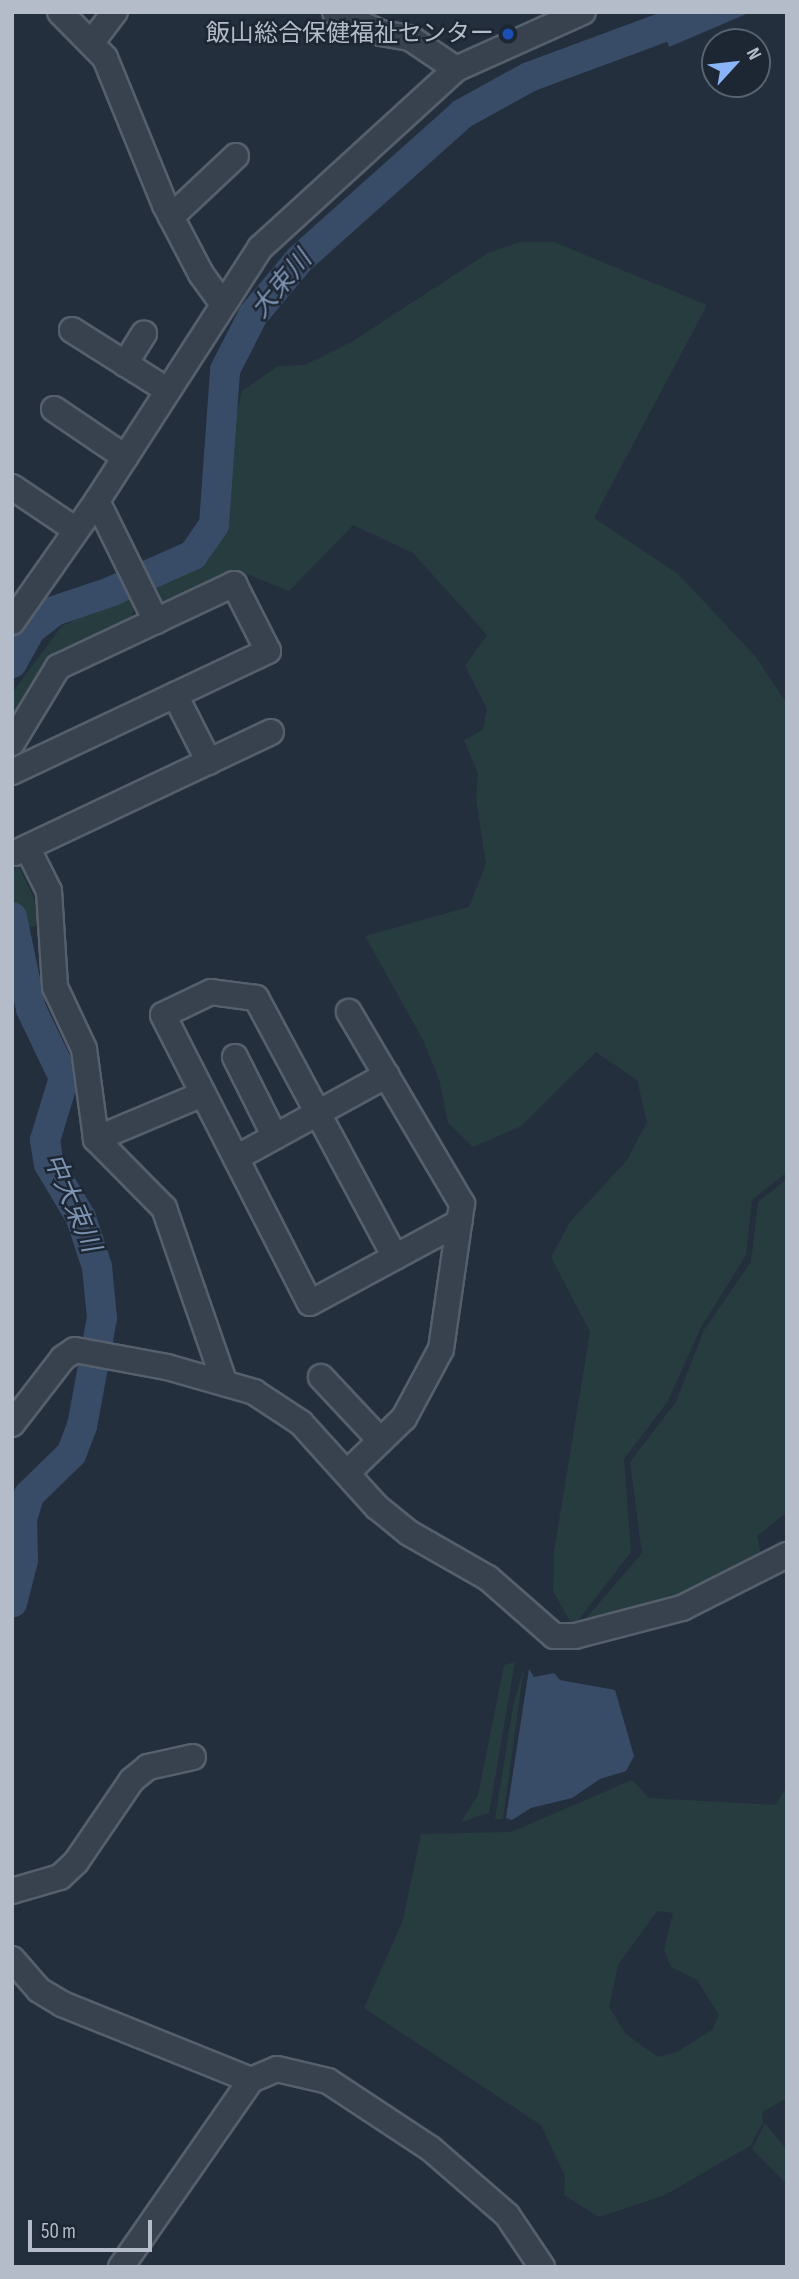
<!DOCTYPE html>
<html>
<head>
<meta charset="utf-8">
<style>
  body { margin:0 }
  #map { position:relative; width:799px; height:2279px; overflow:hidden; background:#242f3e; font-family:"Sofia Sans Condensed","Noto Sans JP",sans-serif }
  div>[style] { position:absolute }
  .green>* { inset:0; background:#263c3f }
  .water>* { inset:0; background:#394c67 }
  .river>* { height:30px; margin:-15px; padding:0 15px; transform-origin:15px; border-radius:15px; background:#394c67 }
  .roads { filter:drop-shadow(2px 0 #565f6c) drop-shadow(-2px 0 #565f6c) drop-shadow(0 2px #565f6c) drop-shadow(0 -2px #565f6c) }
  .minor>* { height:24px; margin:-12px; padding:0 12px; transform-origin:12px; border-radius:12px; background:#38414e }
  .dots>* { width:19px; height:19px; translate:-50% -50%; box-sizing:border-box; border:4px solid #1d2633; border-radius:50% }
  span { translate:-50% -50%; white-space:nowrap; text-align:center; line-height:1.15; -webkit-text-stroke:5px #1d2633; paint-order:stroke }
  .poi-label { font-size:24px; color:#b4bcc9 }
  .right { translate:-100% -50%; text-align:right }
  .water-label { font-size:26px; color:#7c92b1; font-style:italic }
  .frame { position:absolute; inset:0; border:14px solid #b4bcc9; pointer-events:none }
  .north { position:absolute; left:701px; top:28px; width:70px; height:70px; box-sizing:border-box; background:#1d2633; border:2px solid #59626f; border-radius:50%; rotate:63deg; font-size:19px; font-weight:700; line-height:28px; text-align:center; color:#b4bcc9 }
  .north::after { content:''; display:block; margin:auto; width:24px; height:32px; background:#8ab4f8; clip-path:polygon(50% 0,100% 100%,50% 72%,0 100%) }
  .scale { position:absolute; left:28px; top:2220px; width:124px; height:32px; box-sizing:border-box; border:4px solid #b4bcc9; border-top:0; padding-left:9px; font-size:21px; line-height:24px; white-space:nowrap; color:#b4bcc9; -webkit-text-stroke:5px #1d2633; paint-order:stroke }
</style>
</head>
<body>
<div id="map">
  <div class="green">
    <i style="clip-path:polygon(520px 242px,554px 242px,707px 305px,594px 518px,678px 574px,756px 657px,787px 704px,787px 1172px,752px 1200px,746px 1255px,700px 1329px,668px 1401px,624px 1459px,631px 1552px,573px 1627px,553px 1591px,554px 1552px,590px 1332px,551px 1257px,570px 1222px,627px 1160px,647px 1122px,637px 1080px,596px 1052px,521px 1126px,473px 1147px,448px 1123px,439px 1079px,423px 1040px,365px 936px,469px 907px,486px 864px,476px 799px,478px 774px,464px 740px,483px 730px,487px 709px,465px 666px,487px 635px,413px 553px,353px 525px,289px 591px,234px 569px,166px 602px,153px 598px,135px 606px,131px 620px,52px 658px,12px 716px,12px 693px,62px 626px,194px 564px,220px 533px,223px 430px,237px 410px,242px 391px,278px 366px,305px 365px,353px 341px,488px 253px)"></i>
    <i style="clip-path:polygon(19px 867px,34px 898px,39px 925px,30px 927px,12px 898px,12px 869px)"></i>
    <i style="clip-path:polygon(787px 1179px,787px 1512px,757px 1536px,761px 1554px,730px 1574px,629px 1613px,582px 1623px,642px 1553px,630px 1462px,676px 1402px,704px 1330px,751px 1262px,758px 1202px)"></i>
    <i style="clip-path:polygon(515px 1662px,489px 1813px,461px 1822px,478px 1795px,504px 1665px)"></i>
    <i style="clip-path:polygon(524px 1667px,503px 1819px,495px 1819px,513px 1706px)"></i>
    <i style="clip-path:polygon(evenodd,632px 1780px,649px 1798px,776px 1805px,787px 1786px,787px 2098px,762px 2112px,763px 2123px,750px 2146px,665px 2195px,599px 2217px,564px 2195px,565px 2176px,541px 2125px,364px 2008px,403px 1920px,421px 1834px,511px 1832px,632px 1780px,657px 1911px,673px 1913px,664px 1950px,671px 1967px,697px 1980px,719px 2015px,712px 2030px,677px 2052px,658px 2057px,626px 2034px,609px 2007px,618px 1965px,657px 1911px)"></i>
    <i style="clip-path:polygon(765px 2123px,787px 2150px,787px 2184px,752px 2149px)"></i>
  </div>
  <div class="water">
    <i style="clip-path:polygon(672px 12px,751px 12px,669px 47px,660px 18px)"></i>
    <i style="clip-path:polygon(529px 1669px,534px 1677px,554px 1673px,560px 1680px,615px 1690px,634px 1756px,626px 1771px,600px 1779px,572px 1798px,531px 1808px,512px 1820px,506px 1818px)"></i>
  </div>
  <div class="river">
    <i style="left:12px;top:663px;width:38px;rotate:-61deg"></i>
    <i style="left:30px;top:630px;width:31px;rotate:-38deg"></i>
    <i style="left:54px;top:611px;width:59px;rotate:-18.7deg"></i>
    <i style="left:110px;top:592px;width:91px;rotate:-24deg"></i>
    <i style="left:193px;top:555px;width:37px;rotate:-55deg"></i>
    <i style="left:214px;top:525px;width:155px;rotate:-85.9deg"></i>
    <i style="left:225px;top:370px;width:62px;rotate:-63deg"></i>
    <i style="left:253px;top:315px;width:73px;rotate:-50deg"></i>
    <i style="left:300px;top:259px;width:217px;rotate:-41.8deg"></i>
    <i style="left:462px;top:114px;width:77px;rotate:-28.9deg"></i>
    <i style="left:529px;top:77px;width:188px;rotate:-20.3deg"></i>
    <i style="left:12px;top:917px;width:94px;rotate:78.3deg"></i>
    <i style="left:31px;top:1009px;width:76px;rotate:64.4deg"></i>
    <i style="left:64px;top:1078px;width:65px;rotate:107deg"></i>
    <i style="left:45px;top:1140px;width:24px;rotate:81deg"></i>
    <i style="left:49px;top:1164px;width:63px;rotate:59.3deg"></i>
    <i style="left:81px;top:1218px;width:52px;rotate:71.9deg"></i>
    <i style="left:97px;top:1267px;width:51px;rotate:84.4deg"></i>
    <i style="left:102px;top:1318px;width:110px;rotate:100.5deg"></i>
    <i style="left:82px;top:1426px;width:30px;rotate:111deg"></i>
    <i style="left:71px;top:1454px;width:59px;rotate:135.7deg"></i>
    <i style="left:29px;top:1495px;width:25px;rotate:106deg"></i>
    <i style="left:22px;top:1519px;width:41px;rotate:88.6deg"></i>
    <i style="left:23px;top:1560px;width:44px;rotate:104.3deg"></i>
  </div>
  <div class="roads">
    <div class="minor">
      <i style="left:60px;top:12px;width:64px;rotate:45.6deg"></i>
      <i style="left:105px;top:58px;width:159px;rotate:67.8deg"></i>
      <i style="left:165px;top:205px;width:78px;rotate:62.4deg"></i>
      <i style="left:201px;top:274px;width:36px;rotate:54deg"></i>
      <i style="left:335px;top:12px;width:51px;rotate:24.5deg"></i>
      <i style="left:381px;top:33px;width:29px;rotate:10deg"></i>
      <i style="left:410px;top:38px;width:55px;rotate:34deg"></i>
      <i style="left:92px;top:42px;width:38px;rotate:-53deg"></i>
      <i style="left:171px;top:217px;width:89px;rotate:-43.2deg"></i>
      <i style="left:72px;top:330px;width:112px;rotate:32.3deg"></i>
      <i style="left:125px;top:364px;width:36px;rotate:-58deg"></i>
      <i style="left:54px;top:409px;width:86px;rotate:34.1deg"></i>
      <i style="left:12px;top:487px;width:77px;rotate:33.9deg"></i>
      <i style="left:97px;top:501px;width:134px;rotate:63.8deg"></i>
      <i style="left:12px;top:622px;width:148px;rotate:-54.9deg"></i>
      <i style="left:97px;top:501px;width:301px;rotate:-57.2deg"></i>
      <i style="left:260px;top:248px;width:265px;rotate:-42.4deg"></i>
      <i style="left:456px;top:69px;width:139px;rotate:-24.2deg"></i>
      <i style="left:175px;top:695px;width:75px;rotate:63.1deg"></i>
      <i style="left:12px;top:743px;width:89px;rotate:-58.8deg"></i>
      <i style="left:58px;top:667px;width:195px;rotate:-25.2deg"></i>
      <i style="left:234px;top:584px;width:75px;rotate:63.1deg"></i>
      <i style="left:268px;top:651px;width:283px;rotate:154.7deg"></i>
      <i style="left:28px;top:849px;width:47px;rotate:63.4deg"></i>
      <i style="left:49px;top:891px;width:96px;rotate:86.4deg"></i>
      <i style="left:55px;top:987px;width:68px;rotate:64.9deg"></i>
      <i style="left:84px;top:1049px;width:91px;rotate:82.4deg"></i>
      <i style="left:96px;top:1139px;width:97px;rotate:45.4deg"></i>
      <i style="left:164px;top:1208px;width:183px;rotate:70.9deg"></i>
      <i style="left:15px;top:853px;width:283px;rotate:-25.3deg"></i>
      <i style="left:235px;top:1057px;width:89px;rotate:63.4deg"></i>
      <i style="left:96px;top:1139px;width:116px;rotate:-22.8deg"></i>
      <i style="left:236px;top:1158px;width:172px;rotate:-28.8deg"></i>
      <i style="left:395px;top:1257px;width:294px;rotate:-118.2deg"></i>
      <i style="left:256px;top:998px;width:45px;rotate:-172.4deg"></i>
      <i style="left:211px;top:992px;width:53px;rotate:154.4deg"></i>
      <i style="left:163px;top:1015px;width:323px;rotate:63deg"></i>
      <i style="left:310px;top:1303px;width:170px;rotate:-28.4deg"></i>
      <i style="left:321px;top:1377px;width:86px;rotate:46.9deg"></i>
      <i style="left:12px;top:1424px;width:83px;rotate:-52.3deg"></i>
      <i style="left:63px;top:1358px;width:14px;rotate:-34deg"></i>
      <i style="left:75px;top:1350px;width:94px;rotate:10.5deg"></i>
      <i style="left:167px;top:1367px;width:91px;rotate:16deg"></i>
      <i style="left:254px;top:1392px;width:56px;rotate:33.4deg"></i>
      <i style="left:301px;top:1423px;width:113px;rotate:47.9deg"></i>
      <i style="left:377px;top:1507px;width:41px;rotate:39.1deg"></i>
      <i style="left:409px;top:1533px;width:91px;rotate:29.7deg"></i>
      <i style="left:488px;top:1578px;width:88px;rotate:41.3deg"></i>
      <i style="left:554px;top:1636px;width:21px"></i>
      <i style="left:575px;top:1636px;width:111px;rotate:-14.7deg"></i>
      <i style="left:682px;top:1608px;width:118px;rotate:-26.8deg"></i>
      <i style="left:348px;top:1472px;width:78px;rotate:-44deg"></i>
      <i style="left:404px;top:1418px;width:78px;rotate:-61.8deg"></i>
      <i style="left:441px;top:1349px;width:147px;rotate:-81.8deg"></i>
      <i style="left:462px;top:1204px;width:223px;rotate:-120.5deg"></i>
      <i style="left:12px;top:1891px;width:50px;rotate:-16.3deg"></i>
      <i style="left:60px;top:1877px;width:22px;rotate:-43deg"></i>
      <i style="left:76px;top:1862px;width:99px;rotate:-55.7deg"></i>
      <i style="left:132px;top:1780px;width:21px;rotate:-39deg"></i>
      <i style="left:148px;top:1767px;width:46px;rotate:-12.5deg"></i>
      <i style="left:12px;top:1959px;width:41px;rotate:48.9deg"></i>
      <i style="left:39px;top:1990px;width:27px;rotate:31deg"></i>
      <i style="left:62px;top:2004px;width:204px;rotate:21.9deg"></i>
      <i style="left:121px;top:2267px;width:228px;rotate:-55.2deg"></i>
      <i style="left:251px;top:2080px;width:28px;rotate:-23deg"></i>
      <i style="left:277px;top:2069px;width:52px;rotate:13.2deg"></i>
      <i style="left:328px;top:2081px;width:123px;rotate:33.4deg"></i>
      <i style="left:431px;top:2149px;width:101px;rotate:41deg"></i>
      <i style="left:507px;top:2215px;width:63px;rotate:56.1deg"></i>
    </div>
  </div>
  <div class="dots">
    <i style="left:508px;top:34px;background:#1a4fb4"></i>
  </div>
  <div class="poi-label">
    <span class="right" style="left:494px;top:34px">飯山総合保健福祉センター</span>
  </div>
  <div class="water-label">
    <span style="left:282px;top:285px;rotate:-50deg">大束川</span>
    <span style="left:71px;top:1203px;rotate:67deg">中大束川</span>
  </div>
  <div class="frame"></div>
  <div class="north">N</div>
  <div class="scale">50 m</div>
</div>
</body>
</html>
